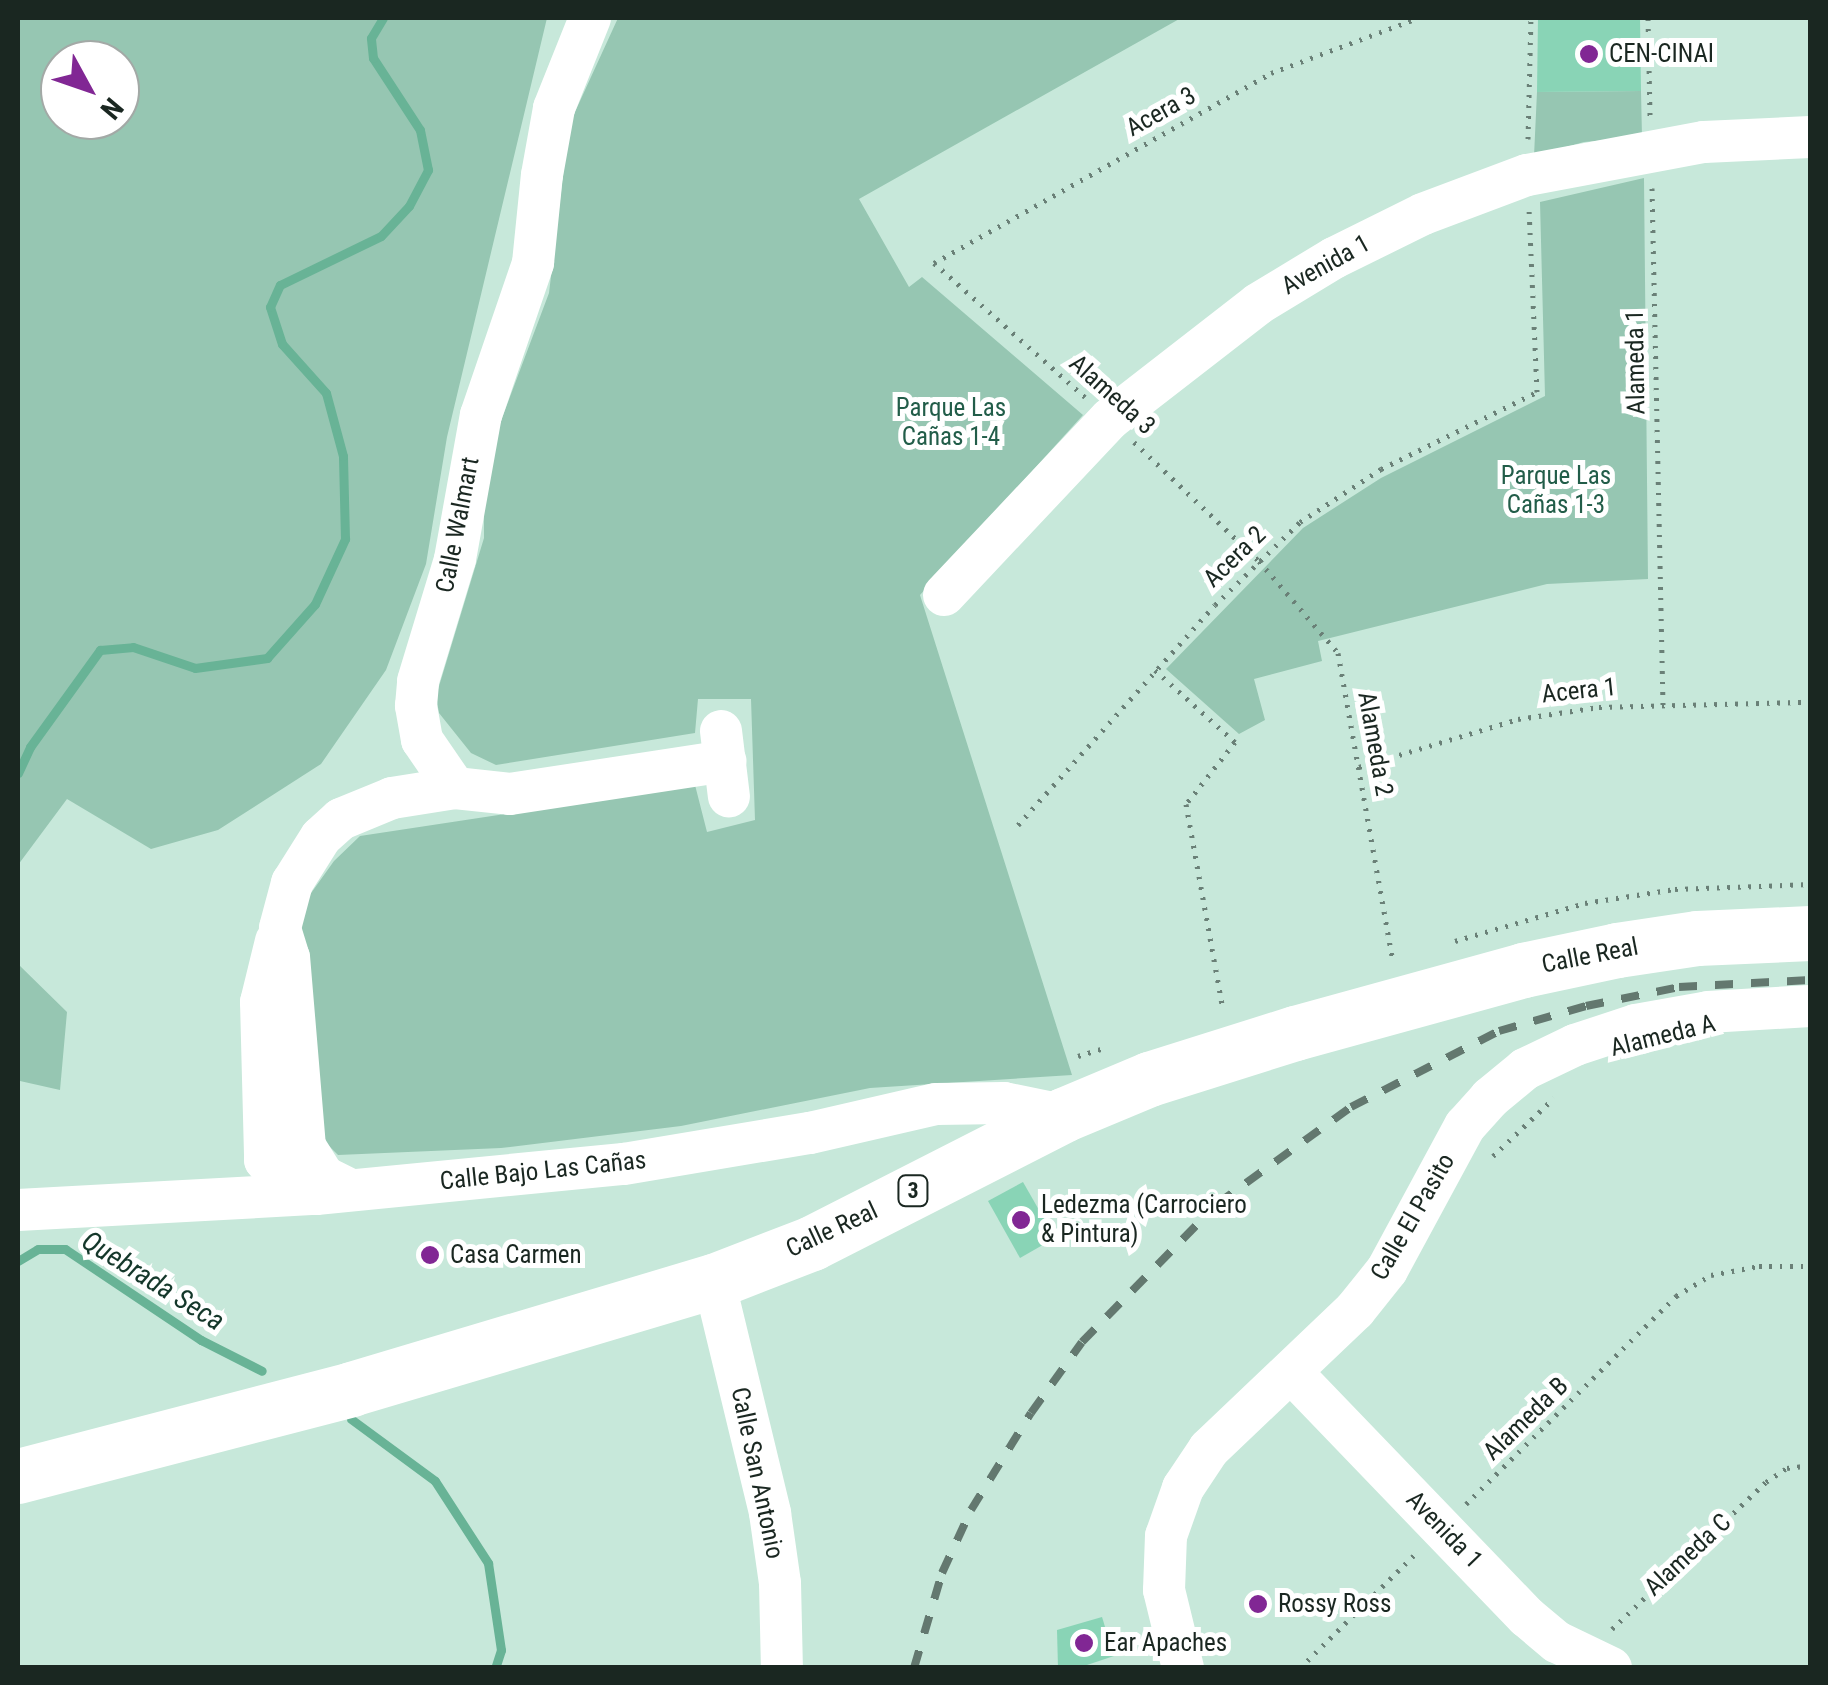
<!DOCTYPE html>
<html>
<head>
<meta charset="utf-8">
<style>
  body { margin:0 }
  #map { position:relative; width:1828px; height:1685px; overflow:hidden; background:#c7e8da; font-family:"Roboto Condensed",sans-serif }
  div>[style] { position:absolute }
  .green>* { inset:0; background:#96c6b2 }
  .stream>* { height:9px; margin:-4.5px; padding:0 4.5px; transform-origin:4.5px; border-radius:4.5px; background:#68b396 }
  .building>* { inset:0; background:#89d4b6 }
  .path>* { height:5px; margin-top:-2.5px; transform-origin:0; background:repeating-linear-gradient(90deg,#6a8077 0 2.5px,transparent 0 10.5px) }
  .minor>* { height:42px; margin:-21px; padding:0 21px; transform-origin:21px; border-radius:21px; background:#fff }
  .major>* { height:55px; margin:-27.5px; padding:0 27.5px; transform-origin:27.5px; border-radius:27.5px; background:#fff }
  .rail>* { height:8px; margin-top:-4px; transform-origin:0; background:repeating-linear-gradient(90deg,#63786f 0 18px,transparent 0 36px) }
  .dots>* { width:28px; height:28px; translate:-50% -50%; box-sizing:border-box; border:5px solid #fff; border-radius:50% }
  span { translate:-50% -50%; white-space:nowrap; text-align:center; line-height:1.15; -webkit-text-stroke:10px #fff; paint-order:stroke }
  .shield-label span { padding:2px 8px; background:#fff; border:2px solid; border-radius:8px; -webkit-text-stroke-width:0 }
  .shield-label { font-size:22px; color:#1a2721; font-weight:700 }
  .poi-label { font-size:25px; color:#1a2721 }
  .left { translate:0 -50%; text-align:left }
  .street-label { font-size:25px; color:#1a2721 }
  .park-label { font-size:25px; color:#225d49 }
  .water-label { font-size:28px; color:#14372a; font-style:italic }
  .frame { position:absolute; inset:0; border:20px solid #1a2721; pointer-events:none }
  .north { position:absolute; left:40px; top:40px; width:100px; height:100px; box-sizing:border-box; background:#fff; border:2px solid #a3a9a6; border-radius:50%; rotate:130deg; font-size:28px; font-weight:700; line-height:40px; text-align:center; color:#1a2721 }
  .north::after { content:''; display:block; margin:auto; width:35px; height:45px; background:#812794; clip-path:polygon(50% 0,100% 100%,50% 72%,0 100%) }
</style>
</head>
<body>
<div id="map">
  <div class="green">
    <i style="clip-path:polygon(evenodd,18px 18px,547px 18px,447px 437px,426px 564px,386px 670px,321px 764px,218px 830px,151px 849px,67px 799px,18px 865px,18px 18px,60px 60px,120px 60px,120px 120px,60px 120px,60px 60px)"></i>
    <i style="clip-path:polygon(618px 18px,1181px 18px,859px 199px,909px 287px,922px 277px,1083px 415px,920px 595px,1072px 1075px,870px 1088px,681px 1126px,501px 1148px,338px 1155px,318px 1135px,296px 952px,304px 903px,334px 861px,360px 836px,695px 785px,707px 832px,755px 820px,751px 699px,698px 699px,695px 733px,496px 765px,471px 753px,439px 713px,436px 696px,484px 538px,484px 466px,549px 293px,569px 125px)"></i>
    <i style="clip-path:polygon(1641px 91px,1642px 137px,1584px 142px,1534px 156px,1537px 92px)"></i>
    <i style="clip-path:polygon(1644px 178px,1648px 579px,1547px 584px,1318px 641px,1322px 661px,1254px 679px,1265px 720px,1239px 734px,1166px 669px,1303px 528px,1381px 478px,1545px 396px,1540px 202px)"></i>
    <i style="clip-path:polygon(18px 964px,67px 1012px,60px 1090px,20px 1081px,18px 1096px)"></i>
  </div>
  <div class="stream">
    <i style="left:18px;top:773px;width:29px;rotate:-65deg"></i>
    <i style="left:30px;top:747px;width:120px;rotate:-54.2deg"></i>
    <i style="left:100px;top:650px;width:33px;rotate:-5deg"></i>
    <i style="left:133px;top:647px;width:65px;rotate:18.7deg"></i>
    <i style="left:195px;top:668px;width:73px;rotate:-7.9deg"></i>
    <i style="left:267px;top:658px;width:72px;rotate:-48.4deg"></i>
    <i style="left:315px;top:604px;width:72px;rotate:-65.2deg"></i>
    <i style="left:345px;top:539px;width:83px;rotate:-91.4deg"></i>
    <i style="left:343px;top:456px;width:65px;rotate:-105.1deg"></i>
    <i style="left:326px;top:393px;width:66px;rotate:-131.9deg"></i>
    <i style="left:282px;top:344px;width:39px;rotate:-108deg"></i>
    <i style="left:270px;top:307px;width:24px;rotate:-66deg"></i>
    <i style="left:280px;top:285px;width:112px;rotate:-25.9deg"></i>
    <i style="left:381px;top:236px;width:41px;rotate:-47deg"></i>
    <i style="left:409px;top:206px;width:41px;rotate:-62.2deg"></i>
    <i style="left:428px;top:170px;width:41px;rotate:-101.3deg"></i>
    <i style="left:420px;top:130px;width:86px;rotate:-123.1deg"></i>
    <i style="left:373px;top:58px;width:20px;rotate:-96deg"></i>
    <i style="left:371px;top:38px;width:23px;rotate:-59deg"></i>
    <i style="left:18px;top:1261px;width:23px;rotate:-31deg"></i>
    <i style="left:38px;top:1249px;width:27px"></i>
    <i style="left:65px;top:1249px;width:164px;rotate:33.8deg"></i>
    <i style="left:201px;top:1340px;width:68px;rotate:26.9deg"></i>
    <i style="left:351px;top:1419px;width:104px;rotate:36.4deg"></i>
    <i style="left:435px;top:1481px;width:98px;rotate:57.1deg"></i>
    <i style="left:488px;top:1563px;width:88px;rotate:81.5deg"></i>
    <i style="left:501px;top:1650px;width:19px;rotate:108deg"></i>
  </div>
  <div class="building">
    <i style="clip-path:polygon(1538px 18px,1640px 18px,1641px 91px,1537px 92px)"></i>
    <i style="clip-path:polygon(1023px 1182px,1055px 1238px,1020px 1258px,988px 1201px)"></i>
    <i style="clip-path:polygon(1102px 1617px,1114px 1656px,1078px 1668px,1058px 1668px,1057px 1630px)"></i>
  </div>
  <div class="path">
    <i style="left:1648px;top:18px;width:99px;rotate:88.8deg"></i>
    <i style="left:1528px;top:139px;width:121px;rotate:-88.6deg"></i>
    <i style="left:1652px;top:188px;width:517px;rotate:88.78deg"></i>
    <i style="left:1085px;top:397px;width:202px;rotate:-138.4deg"></i>
    <i style="left:934px;top:263px;width:387px;rotate:-29.4deg"></i>
    <i style="left:1271px;top:73px;width:157px;rotate:-20.5deg"></i>
    <i style="left:1134px;top:442px;width:173px;rotate:43.6deg"></i>
    <i style="left:1259px;top:561px;width:121px;rotate:49.3deg"></i>
    <i style="left:1338px;top:653px;width:314px;rotate:79.9deg"></i>
    <i style="left:1155px;top:670px;width:108px;rotate:42deg"></i>
    <i style="left:1235px;top:742px;width:79px;rotate:128.3deg"></i>
    <i style="left:1186px;top:804px;width:209px;rotate:79.8deg"></i>
    <i style="left:1359px;top:767px;width:166px;rotate:-16.8deg"></i>
    <i style="left:1518px;top:719px;width:82px;rotate:-8.4deg"></i>
    <i style="left:1599px;top:707px;width:211px;rotate:-1.4deg"></i>
    <i style="left:1018px;top:825px;width:295px;rotate:-48.2deg"></i>
    <i style="left:1215px;top:605px;width:119px;rotate:-44.3deg"></i>
    <i style="left:1300px;top:522px;width:97px;rotate:-33.2deg"></i>
    <i style="left:1381px;top:469px;width:174px;rotate:-26.3deg"></i>
    <i style="left:1537px;top:392px;width:182px;rotate:-92.5deg"></i>
    <i style="left:1455px;top:941px;width:135px;rotate:-16.3deg"></i>
    <i style="left:1585px;top:903px;width:91px;rotate:-8.8deg"></i>
    <i style="left:1675px;top:889px;width:135px;rotate:-2.1deg"></i>
    <i style="left:1078px;top:1056px;width:28px;rotate:-17deg"></i>
    <i style="left:1493px;top:1156px;width:84px;rotate:-43.6deg"></i>
    <i style="left:1466px;top:1504px;width:296px;rotate:-44.7deg"></i>
    <i style="left:1676px;top:1296px;width:41px;rotate:-31deg"></i>
    <i style="left:1711px;top:1275px;width:49px;rotate:-10.6deg"></i>
    <i style="left:1759px;top:1266px;width:51px"></i>
    <i style="left:1612px;top:1629px;width:213px;rotate:-43.7deg"></i>
    <i style="left:1766px;top:1482px;width:25px;rotate:-34deg"></i>
    <i style="left:1787px;top:1468px;width:23px;rotate:-7deg"></i>
    <i style="left:1300px;top:1668px;width:162px;rotate:-44.7deg"></i>
  </div>
  <div class="minor">
    <i style="left:944px;top:595px;width:242px;rotate:-46.7deg"></i>
    <i style="left:1110px;top:419px;width:187px;rotate:-37.8deg"></i>
    <i style="left:1258px;top:304px;width:89px;rotate:-31.2deg"></i>
    <i style="left:1334px;top:258px;width:99px;rotate:-26.3deg"></i>
    <i style="left:1423px;top:214px;width:111px;rotate:-20.6deg"></i>
    <i style="left:1527px;top:175px;width:180px;rotate:-10.6deg"></i>
    <i style="left:1704px;top:142px;width:106px;rotate:-2.7deg"></i>
    <i style="left:721px;top:731px;width:66px;rotate:83.1deg"></i>
    <i style="left:455px;top:788px;width:58px;rotate:-124.5deg"></i>
    <i style="left:422px;top:740px;width:35px;rotate:-100deg"></i>
    <i style="left:416px;top:706px;width:25px;rotate:-85deg"></i>
    <i style="left:418px;top:681px;width:127px;rotate:-73.1deg"></i>
    <i style="left:455px;top:559px;width:146px;rotate:-79.8deg"></i>
    <i style="left:481px;top:415px;width:161px;rotate:-71.1deg"></i>
    <i style="left:533px;top:263px;width:88px;rotate:-84.2deg"></i>
    <i style="left:542px;top:175px;width:68px;rotate:-79.8deg"></i>
    <i style="left:554px;top:108px;width:97px;rotate:-68.2deg"></i>
    <i style="left:276px;top:941px;width:63px;rotate:103.8deg"></i>
    <i style="left:261px;top:1002px;width:158px;rotate:88.5deg"></i>
    <i style="left:265px;top:1160px;width:28px;rotate:49deg"></i>
    <i style="left:283px;top:1181px;width:35px;rotate:22deg"></i>
    <i style="left:349px;top:1189px;width:28px;rotate:-154deg"></i>
    <i style="left:324px;top:1177px;width:36px;rotate:-122deg"></i>
    <i style="left:305px;top:1147px;width:190px;rotate:-94.8deg"></i>
    <i style="left:289px;top:958px;width:31px;rotate:-107deg"></i>
    <i style="left:280px;top:928px;width:47px;rotate:-75.1deg"></i>
    <i style="left:292px;top:883px;width:54px;rotate:-57.8deg"></i>
    <i style="left:321px;top:837px;width:27px;rotate:-42deg"></i>
    <i style="left:341px;top:819px;width:55px;rotate:-22.4deg"></i>
    <i style="left:392px;top:798px;width:64px;rotate:-9deg"></i>
    <i style="left:455px;top:788px;width:55px;rotate:6.2deg"></i>
    <i style="left:510px;top:794px;width:218px;rotate:-8.7deg"></i>
    <i style="left:18px;top:1210px;width:298px;rotate:-3.1deg"></i>
    <i style="left:316px;top:1194px;width:309px;rotate:-5.6deg"></i>
    <i style="left:624px;top:1164px;width:189px;rotate:-9.5deg"></i>
    <i style="left:810px;top:1133px;width:129px;rotate:-13deg"></i>
    <i style="left:936px;top:1104px;width:68px;rotate:-0.8deg"></i>
    <i style="left:1004px;top:1103px;width:60px;rotate:11.5deg"></i>
    <i style="left:714px;top:1281px;width:239px;rotate:76.4deg"></i>
    <i style="left:770px;top:1513px;width:71px;rotate:81.9deg"></i>
    <i style="left:780px;top:1583px;width:85px;rotate:88.7deg"></i>
    <i style="left:1292px;top:1373px;width:339px;rotate:46.1deg"></i>
    <i style="left:1527px;top:1617px;width:39px;rotate:40deg"></i>
    <i style="left:1557px;top:1642px;width:60px;rotate:25.7deg"></i>
    <i style="left:1183px;top:1668px;width:80px;rotate:-103.7deg"></i>
    <i style="left:1164px;top:1590px;width:54px;rotate:-87.9deg"></i>
    <i style="left:1166px;top:1536px;width:51px;rotate:-70.5deg"></i>
    <i style="left:1183px;top:1488px;width:47px;rotate:-56.3deg"></i>
    <i style="left:1209px;top:1449px;width:202px;rotate:-43.6deg"></i>
    <i style="left:1355px;top:1310px;width:51px;rotate:-51.3deg"></i>
    <i style="left:1387px;top:1270px;width:164px;rotate:-61.6deg"></i>
    <i style="left:1465px;top:1126px;width:38px;rotate:-48deg"></i>
    <i style="left:1490px;top:1098px;width:45px;rotate:-39.6deg"></i>
    <i style="left:1525px;top:1069px;width:55px;rotate:-25.6deg"></i>
    <i style="left:1575px;top:1045px;width:64px;rotate:-18.2deg"></i>
    <i style="left:1636px;top:1025px;width:73px;rotate:-10.2deg"></i>
    <i style="left:1708px;top:1012px;width:102px;rotate:-3.4deg"></i>
  </div>
  <div class="major">
    <i style="left:18px;top:1476px;width:344px;rotate:-14.6deg"></i>
    <i style="left:351px;top:1389px;width:379px;rotate:-16.6deg"></i>
    <i style="left:714px;top:1281px;width:105px;rotate:-21.2deg"></i>
    <i style="left:812px;top:1243px;width:282px;rotate:-27deg"></i>
    <i style="left:1063px;top:1115px;width:93px;rotate:-22.7deg"></i>
    <i style="left:1149px;top:1079px;width:153px;rotate:-17.5deg"></i>
    <i style="left:1295px;top:1033px;width:237px;rotate:-15.4deg"></i>
    <i style="left:1523px;top:970px;width:96px;rotate:-12deg"></i>
    <i style="left:1617px;top:950px;width:81px;rotate:-8.5deg"></i>
    <i style="left:1697px;top:938px;width:113px;rotate:-2.5deg"></i>
  </div>
  <div class="rail">
    <i style="left:914px;top:1668px;width:99px;rotate:-73.6deg"></i>
    <i style="left:942px;top:1573px;width:69px;rotate:-65.3deg"></i>
    <i style="left:971px;top:1510px;width:114px;rotate:-58.3deg"></i>
    <i style="left:1031px;top:1413px;width:87px;rotate:-54.3deg"></i>
    <i style="left:1082px;top:1342px;width:193px;rotate:-45.6deg"></i>
    <i style="left:1217px;top:1204px;width:165px;rotate:-35.9deg"></i>
    <i style="left:1351px;top:1107px;width:166px;rotate:-27.2deg"></i>
    <i style="left:1499px;top:1031px;width:91px;rotate:-16deg"></i>
    <i style="left:1586px;top:1006px;width:95px;rotate:-11.5deg"></i>
    <i style="left:1679px;top:987px;width:131px;rotate:-3.1deg"></i>
  </div>
  <div class="dots">
    <i style="left:1589px;top:54px;background:#812794"></i>
    <i style="left:1021px;top:1220px;background:#812794"></i>
    <i style="left:430px;top:1255px;background:#812794"></i>
    <i style="left:1258px;top:1604px;background:#812794"></i>
    <i style="left:1084px;top:1643px;background:#812794"></i>
  </div>
  <div class="shield-label">
    <span style="left:913px;top:1191px">3</span>
  </div>
  <div class="poi-label">
    <span class="left" style="left:1609px;top:54px">CEN-CINAI</span>
    <span class="left" style="left:1041px;top:1220px">Ledezma (Carrociero<br>&amp; Pintura)</span>
    <span class="left" style="left:450px;top:1255px">Casa Carmen</span>
    <span class="left" style="left:1278px;top:1604px">Rossy Ross</span>
    <span class="left" style="left:1104px;top:1643px">Ear Apaches</span>
  </div>
  <div class="street-label">
    <span style="left:1161px;top:112px;rotate:-29deg">Acera 3</span>
    <span style="left:1326px;top:265px;rotate:-29deg">Avenida 1</span>
    <span style="left:1636px;top:362px;rotate:-91deg">Alameda 1</span>
    <span style="left:1112px;top:395px;rotate:42deg">Alameda 3</span>
    <span style="left:458px;top:525px;rotate:-79deg">Calle Walmart</span>
    <span style="left:1235px;top:557px;rotate:-44deg">Acera 2</span>
    <span style="left:1579px;top:691px;rotate:-6deg">Acera 1</span>
    <span style="left:1375px;top:744px;rotate:80deg">Alameda 2</span>
    <span style="left:1590px;top:956px;rotate:-11deg">Calle Real</span>
    <span style="left:1663px;top:1036px;rotate:-14deg">Alameda A</span>
    <span style="left:543px;top:1171px;rotate:-6deg">Calle Bajo Las Cañas</span>
    <span style="left:1413px;top:1217px;rotate:-60deg">Calle El Pasito</span>
    <span style="left:832px;top:1230px;rotate:-25deg">Calle Real</span>
    <span style="left:1526px;top:1419px;rotate:-44deg">Alameda B</span>
    <span style="left:757px;top:1473px;rotate:78deg">Calle San Antonio</span>
    <span style="left:1444px;top:1530px;rotate:46deg">Avenida 1</span>
    <span style="left:1688px;top:1555px;rotate:-43deg">Alameda C</span>
  </div>
  <div class="park-label">
    <span style="left:951px;top:423px">Parque Las<br>Cañas 1-4</span>
    <span style="left:1556px;top:491px">Parque Las<br>Cañas 1-3</span>
  </div>
  <div class="water-label">
    <span style="left:153px;top:1281px;rotate:32deg">Quebrada Seca</span>
  </div>
  <div class="frame"></div>
  <div class="north">N</div>
</div>
</body>
</html>
